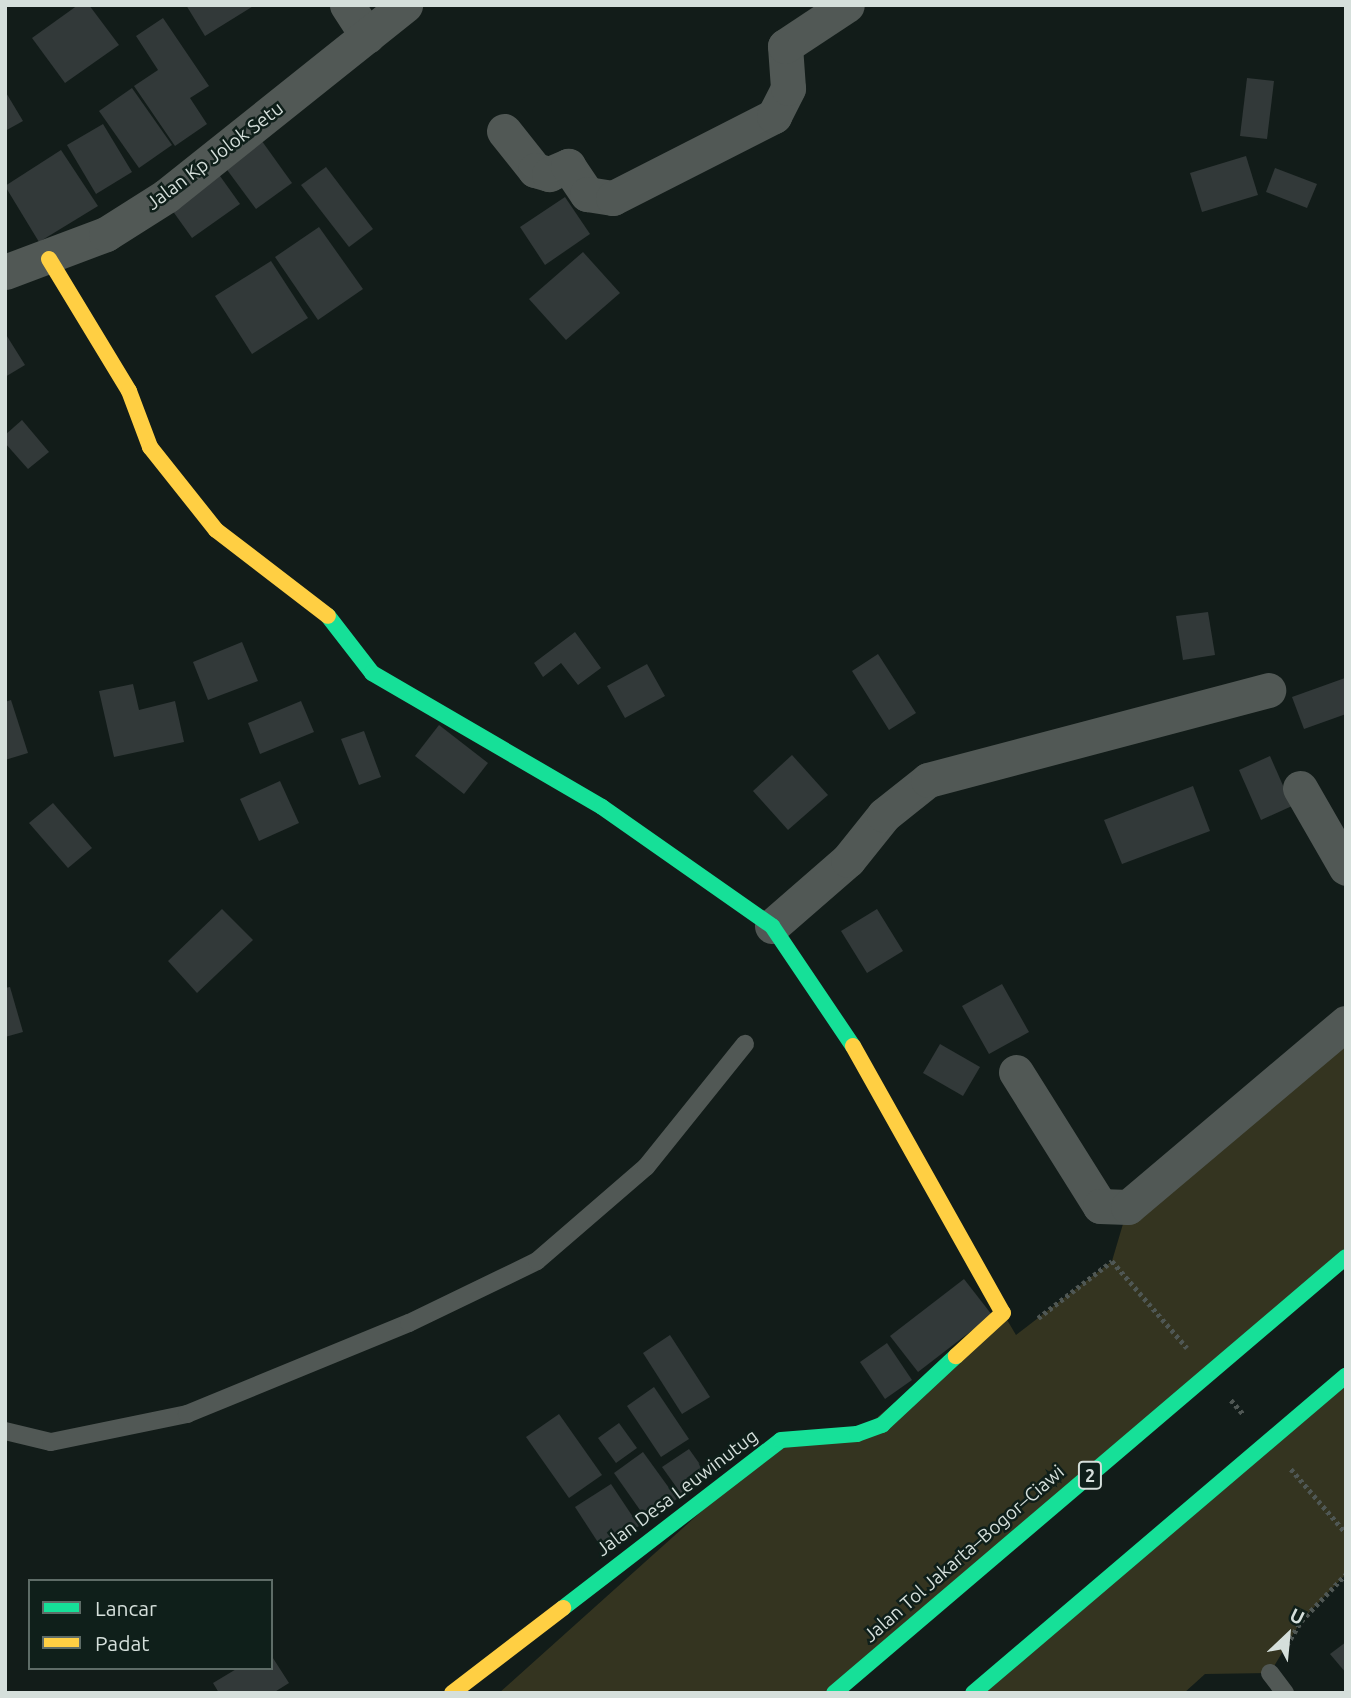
<!DOCTYPE html>
<html>
<head>
<meta charset="utf-8">
<style>
  body { margin:0 }
  #map { position:relative; width:1351px; height:1698px; overflow:hidden; background:#121c19; font-family:Ubuntu,sans-serif }
  div>[style] { position:absolute }
  .green>* { inset:0; background:#343420 }
  .building>* { inset:0; background:#323939 }
  .path>* { height:4.5px; margin-top:-2.25px; transform-origin:0; background:repeating-linear-gradient(90deg,#4f5754 0 3.5px,transparent 0 7px) }
  .lane>* { height:18px; margin:-9px; padding:0 9px; transform-origin:9px; border-radius:9px; background:#515855 }
  .street>* { height:35px; margin:-17.5px; padding:0 17.5px; transform-origin:17.5px; border-radius:17.5px; background:#515855 }
  .fast>* { height:16px; margin:-8px; padding:0 8px; transform-origin:8px; border-radius:8px; background:#16e098 }
  .slow>* { height:16px; margin:-8px; padding:0 8px; transform-origin:8px; border-radius:8px; background:#ffcf43 }
  span { translate:-50% -50%; white-space:nowrap; text-align:center; line-height:1.15; -webkit-text-stroke:5px #0f1f1a; paint-order:stroke }
  .shield-label span { padding:2px 5px; background:#0f1f1a; border:2px solid; border-radius:5px; -webkit-text-stroke-width:0 }
  .shield-label { font-size:18px; color:#d5dfdb; font-weight:700 }
  .street-label { font-size:19px; color:#d5dfdb }
  .frame { position:absolute; inset:0; border:7px solid #d5dfdb; pointer-events:none }
  .legend { position:absolute; left:28px; top:1579px; width:245px; height:91px; box-sizing:border-box; background:#0f1f1a; border:2px solid #5e6c67; margin:0; padding:9px 12px; list-style:none; font-size:21px; color:#d5dfdb }
  .legend li { display:flex; align-items:center; gap:14px; height:35px }
  .legend b { width:35px; border:2px solid #5e6c67 }
  .north { position:absolute; left:1253px; top:1600px; width:70px; height:70px; -webkit-text-stroke:5px #0f1f1a; paint-order:stroke; rotate:26deg; font-size:19px; font-weight:700; line-height:28px; text-align:center; color:#d5dfdb }
  .north::after { content:''; display:block; margin:auto; width:24px; height:32px; background:#d5dfdb; clip-path:polygon(50% 0,100% 100%,50% 72%,0 100%) }
</style>
</head>
<body>
<div id="map">
  <div class="green">
    <i style="clip-path:polygon(1346px 1023px,1346px 1258px,835px 1693px,499px 1693px,781px 1440px,857px 1434px,1003px 1313px,1016px 1335px,1112px 1261px,1128px 1207px)"></i>
    <i style="clip-path:polygon(1346px 1377px,1346px 1574px,1301px 1621px,1270px 1673px,1205px 1674px,1184px 1693px,977px 1693px)"></i>
  </div>
  <div class="building">
    <i style="clip-path:polygon(78px 5px,89px 5px,119px 45px,65px 83px,32px 38px)"></i>
    <i style="clip-path:polygon(186px 5px,255px 5px,205px 36px)"></i>
    <i style="clip-path:polygon(163px 18px,209px 86px,190px 98px,207px 124px,175px 146px,134px 86px,158px 70px,136px 36px)"></i>
    <i style="clip-path:polygon(1247px 78px,1274px 81px,1267px 139px,1240px 136px)"></i>
    <i style="clip-path:polygon(132px 88px,172px 145px,139px 168px,99px 111px)"></i>
    <i style="clip-path:polygon(5px 91px,23px 121px,5px 131px)"></i>
    <i style="clip-path:polygon(103px 124px,132px 172px,96px 194px,67px 145px)"></i>
    <i style="clip-path:polygon(259px 137px,292px 183px,256px 209px,222px 163px)"></i>
    <i style="clip-path:polygon(61px 150px,98px 206px,39px 242px,5px 186px)"></i>
    <i style="clip-path:polygon(1246px 156px,1258px 195px,1202px 212px,1190px 173px)"></i>
    <i style="clip-path:polygon(326px 167px,373px 229px,349px 247px,301px 185px)"></i>
    <i style="clip-path:polygon(1275px 168px,1317px 184px,1307px 208px,1266px 192px)"></i>
    <i style="clip-path:polygon(215px 169px,240px 204px,192px 238px,167px 203px)"></i>
    <i style="clip-path:polygon(565px 197px,590px 234px,545px 265px,520px 227px)"></i>
    <i style="clip-path:polygon(319px 227px,363px 289px,318px 320px,275px 257px)"></i>
    <i style="clip-path:polygon(583px 252px,620px 293px,566px 340px,529px 299px)"></i>
    <i style="clip-path:polygon(271px 261px,308px 318px,252px 354px,215px 296px)"></i>
    <i style="clip-path:polygon(5px 333px,25px 365px,5px 377px)"></i>
    <i style="clip-path:polygon(22px 420px,49px 452px,28px 469px,5px 443px,5px 435px)"></i>
    <i style="clip-path:polygon(1208px 612px,1215px 655px,1183px 660px,1176px 616px)"></i>
    <i style="clip-path:polygon(575px 632px,601px 668px,578px 685px,561px 663px,543px 677px,534px 663px)"></i>
    <i style="clip-path:polygon(242px 642px,258px 681px,208px 700px,193px 662px)"></i>
    <i style="clip-path:polygon(878px 654px,916px 713px,889px 730px,852px 671px)"></i>
    <i style="clip-path:polygon(647px 664px,665px 696px,625px 718px,607px 686px)"></i>
    <i style="clip-path:polygon(1345px 678px,1346px 714px,1304px 729px,1292px 697px)"></i>
    <i style="clip-path:polygon(133px 684px,139px 710px,175px 701px,184px 742px,114px 757px,99px 691px)"></i>
    <i style="clip-path:polygon(11px 700px,28px 753px,5px 760px,5px 702px)"></i>
    <i style="clip-path:polygon(301px 701px,314px 732px,260px 754px,248px 723px)"></i>
    <i style="clip-path:polygon(439px 725px,488px 763px,464px 794px,415px 756px)"></i>
    <i style="clip-path:polygon(364px 731px,381px 777px,359px 785px,341px 739px)"></i>
    <i style="clip-path:polygon(792px 755px,828px 795px,788px 830px,753px 791px)"></i>
    <i style="clip-path:polygon(1270px 756px,1292px 806px,1261px 820px,1239px 770px)"></i>
    <i style="clip-path:polygon(280px 781px,299px 823px,259px 841px,240px 799px)"></i>
    <i style="clip-path:polygon(1193px 786px,1210px 831px,1122px 864px,1104px 820px)"></i>
    <i style="clip-path:polygon(53px 803px,92px 848px,68px 868px,29px 823px)"></i>
    <i style="clip-path:polygon(222px 909px,253px 940px,197px 993px,168px 961px)"></i>
    <i style="clip-path:polygon(877px 909px,903px 951px,867px 973px,841px 931px)"></i>
    <i style="clip-path:polygon(1002px 984px,1029px 1032px,989px 1054px,962px 1006px)"></i>
    <i style="clip-path:polygon(10px 987px,23px 1032px,5px 1037px,5px 988px)"></i>
    <i style="clip-path:polygon(940px 1044px,980px 1067px,963px 1096px,923px 1073px)"></i>
    <i style="clip-path:polygon(964px 1279px,992px 1315px,918px 1372px,890px 1336px)"></i>
    <i style="clip-path:polygon(670px 1335px,710px 1397px,682px 1414px,643px 1353px)"></i>
    <i style="clip-path:polygon(887px 1343px,912px 1380px,885px 1399px,860px 1362px)"></i>
    <i style="clip-path:polygon(654px 1387px,689px 1439px,661px 1457px,627px 1406px)"></i>
    <i style="clip-path:polygon(559px 1414px,602px 1475px,569px 1498px,526px 1437px)"></i>
    <i style="clip-path:polygon(619px 1423px,637px 1448px,616px 1463px,598px 1438px)"></i>
    <i style="clip-path:polygon(689px 1449px,709px 1477px,682px 1495px,662px 1467px)"></i>
    <i style="clip-path:polygon(643px 1452px,677px 1499px,647px 1520px,614px 1473px)"></i>
    <i style="clip-path:polygon(611px 1484px,639px 1526px,603px 1550px,575px 1507px)"></i>
    <i style="clip-path:polygon(1346px 1642px,1346px 1673px,1330px 1654px)"></i>
    <i style="clip-path:polygon(271px 1655px,289px 1683px,273px 1693px,219px 1693px,213px 1683px,238px 1668px,271px 1668px)"></i>
  </div>
  <div class="path">
    <i style="left:1038px;top:1318px;width:93px;rotate:-37.6deg"></i>
    <i style="left:1112px;top:1261px;width:115px;rotate:49.2deg"></i>
    <i style="left:1231px;top:1400px;width:20px;rotate:49deg"></i>
    <i style="left:1291px;top:1469px;width:84px;rotate:49.3deg"></i>
    <i style="left:1283px;top:1651px;width:35px;rotate:-59deg"></i>
    <i style="left:1301px;top:1621px;width:65px;rotate:-46.2deg"></i>
  </div>
  <div class="lane">
    <i style="left:5px;top:1431px;width:47px;rotate:13.4deg"></i>
    <i style="left:51px;top:1442px;width:139px;rotate:-11.6deg"></i>
    <i style="left:187px;top:1414px;width:240px;rotate:-22.3deg"></i>
    <i style="left:409px;top:1323px;width:142px;rotate:-25.8deg"></i>
    <i style="left:537px;top:1261px;width:144px;rotate:-40.8deg"></i>
    <i style="left:646px;top:1167px;width:158px;rotate:-51.2deg"></i>
    <i style="left:1270px;top:1673px;width:25px;rotate:53deg"></i>
  </div>
  <div class="street">
    <i style="left:347px;top:5px;width:37px;rotate:57deg"></i>
    <i style="left:504px;top:131px;width:50px;rotate:51.5deg"></i>
    <i style="left:535px;top:170px;width:15px;rotate:16deg"></i>
    <i style="left:549px;top:174px;width:21px;rotate:-23deg"></i>
    <i style="left:568px;top:166px;width:34px;rotate:56deg"></i>
    <i style="left:587px;top:194px;width:26px;rotate:9deg"></i>
    <i style="left:613px;top:198px;width:181px;rotate:-27deg"></i>
    <i style="left:774px;top:116px;width:31px;rotate:-63deg"></i>
    <i style="left:788px;top:88px;width:42px;rotate:-94.1deg"></i>
    <i style="left:785px;top:46px;width:74px;rotate:-33.5deg"></i>
    <i style="left:5px;top:272px;width:108px;rotate:-20.6deg"></i>
    <i style="left:106px;top:234px;width:71px;rotate:-32.3deg"></i>
    <i style="left:166px;top:196px;width:306px;rotate:-38.6deg"></i>
    <i style="left:1300px;top:788px;width:92px;rotate:60.1deg"></i>
    <i style="left:772px;top:926px;width:101px;rotate:-41deg"></i>
    <i style="left:848px;top:860px;width:58px;rotate:-51.3deg"></i>
    <i style="left:884px;top:815px;width:56px;rotate:-38.5deg"></i>
    <i style="left:928px;top:780px;width:352px;rotate:-14.8deg"></i>
    <i style="left:1016px;top:1072px;width:158px;rotate:57.9deg"></i>
    <i style="left:1100px;top:1206px;width:28px;rotate:2deg"></i>
    <i style="left:1128px;top:1207px;width:285px;rotate:-40.2deg"></i>
  </div>
  <div class="fast">
    <i style="left:328px;top:616px;width:72px;rotate:52.3deg"></i>
    <i style="left:372px;top:673px;width:266px;rotate:30.2deg"></i>
    <i style="left:602px;top:807px;width:208px;rotate:35deg"></i>
    <i style="left:772px;top:926px;width:145px;rotate:56deg"></i>
    <i style="left:563px;top:1608px;width:275px;rotate:-37.6deg"></i>
    <i style="left:781px;top:1440px;width:76px;rotate:-4.5deg"></i>
    <i style="left:857px;top:1434px;width:27px;rotate:-20deg"></i>
    <i style="left:882px;top:1425px;width:101px;rotate:-43deg"></i>
    <i style="left:834px;top:1693px;width:672px;rotate:-40.42deg"></i>
    <i style="left:973px;top:1693px;width:490px;rotate:-40.4deg"></i>
  </div>
  <div class="slow">
    <i style="left:49px;top:259px;width:154px;rotate:58.8deg"></i>
    <i style="left:129px;top:391px;width:60px;rotate:69.4deg"></i>
    <i style="left:150px;top:447px;width:106px;rotate:51.5deg"></i>
    <i style="left:216px;top:530px;width:141px;rotate:37.5deg"></i>
    <i style="left:853px;top:1046px;width:306px;rotate:60.7deg"></i>
    <i style="left:1003px;top:1313px;width:64px;rotate:137.5deg"></i>
    <i style="left:452px;top:1693px;width:140px;rotate:-37.4deg"></i>
  </div>
  <div class="shield-label">
    <span style="left:1090px;top:1475px">2</span>
  </div>
  <div class="street-label">
    <span style="left:215px;top:156px;rotate:-37deg">Jalan Kp Jolok Setu</span>
    <span style="left:677px;top:1493px;rotate:-37deg">Jalan Desa Leuwinutug</span>
    <span style="left:964px;top:1554px;rotate:-41deg">Jalan Tol Jakarta–Bogor–Ciawi</span>
  </div>
  <div class="frame"></div>
  <ul class="legend">
  <li><b style="height:9px;background:#16e098"></b>Lancar</li>
  <li><b style="height:9px;background:#ffcf43"></b>Padat</li>
  </ul>
  <div class="north">U</div>
</div>
</body>
</html>
